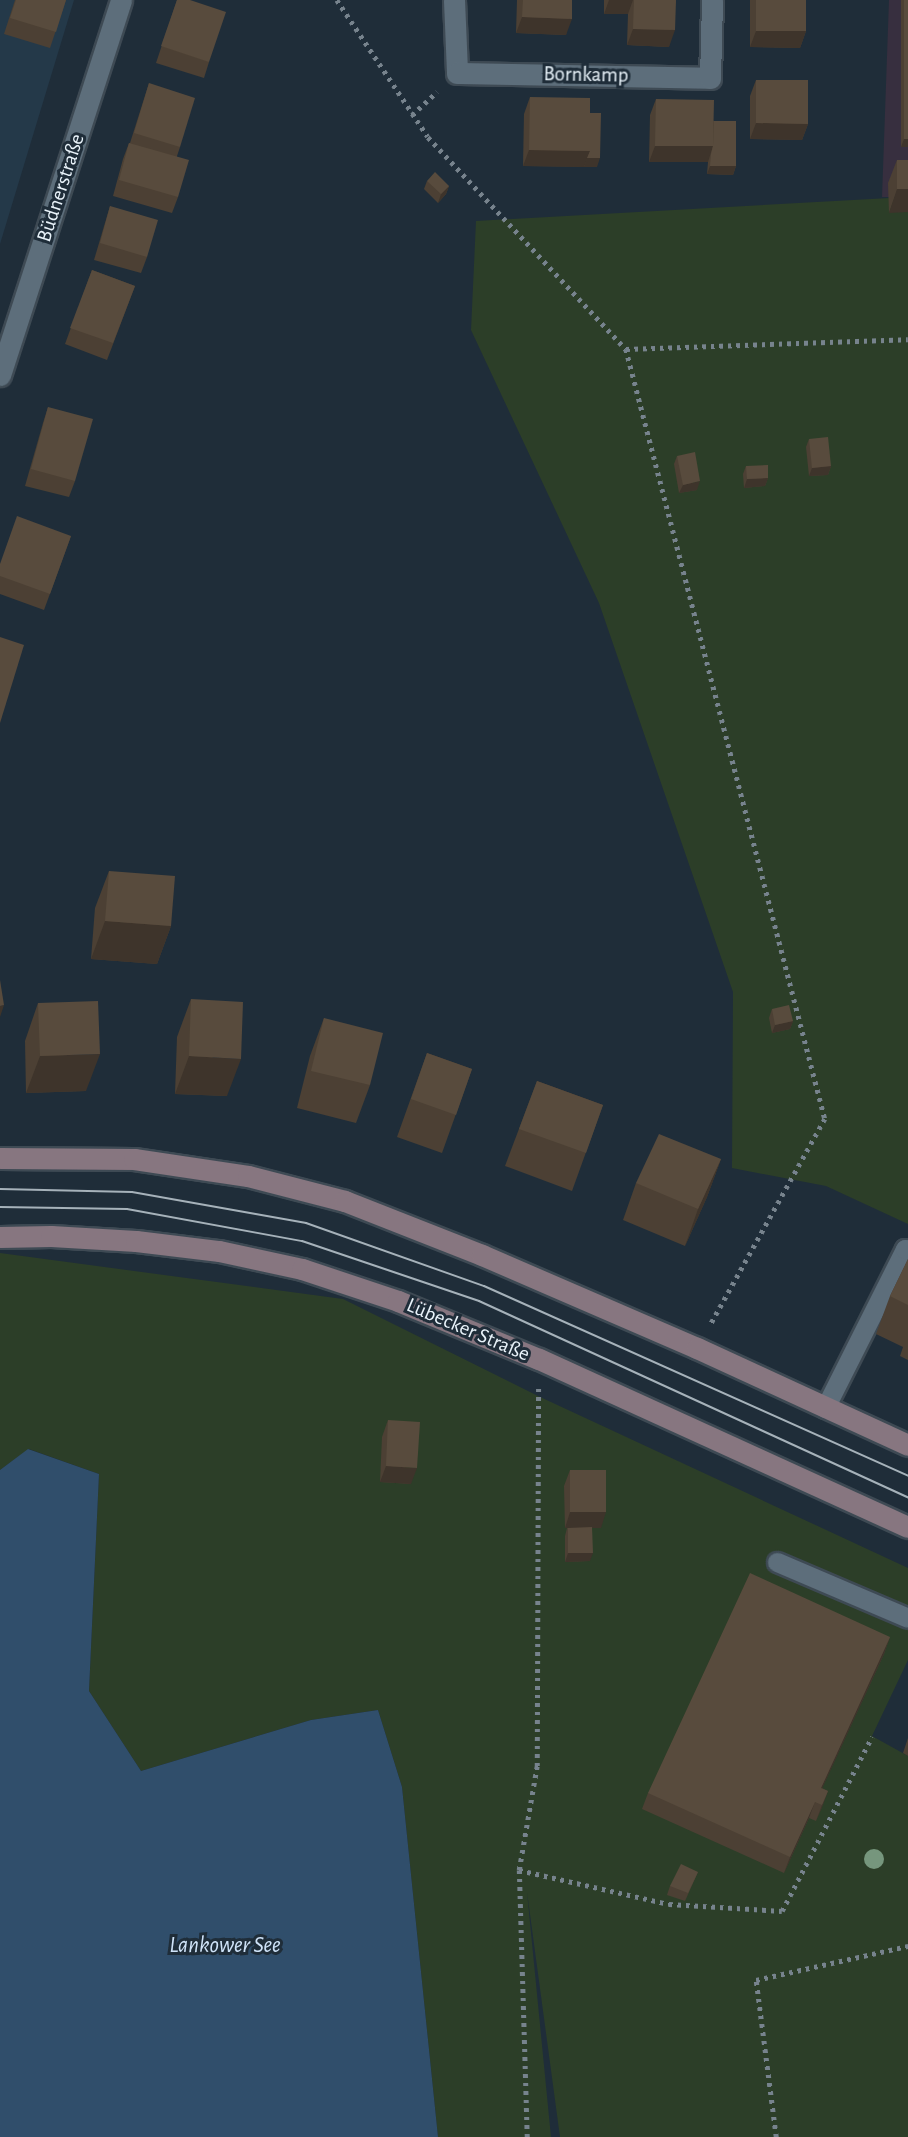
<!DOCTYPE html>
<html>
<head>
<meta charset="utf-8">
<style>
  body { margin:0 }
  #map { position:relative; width:908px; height:2137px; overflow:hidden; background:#1f2d39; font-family:"Alegreya Sans",sans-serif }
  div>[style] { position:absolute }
  .built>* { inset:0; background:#243949 }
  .industrial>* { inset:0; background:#372f3f }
  .green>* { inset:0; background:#2c3e28 }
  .water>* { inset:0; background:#304e6b }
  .path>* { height:4.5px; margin-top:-2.25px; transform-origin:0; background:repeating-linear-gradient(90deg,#77838d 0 3.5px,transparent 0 8.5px) }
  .roads { filter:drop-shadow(2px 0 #3e4a54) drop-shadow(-2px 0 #3e4a54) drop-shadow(0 2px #3e4a54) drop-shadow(0 -2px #3e4a54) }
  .lane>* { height:19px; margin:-9.5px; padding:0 9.5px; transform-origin:9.5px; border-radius:9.5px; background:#5d6e7b }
  .street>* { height:21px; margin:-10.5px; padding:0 10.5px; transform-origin:10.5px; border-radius:10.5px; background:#5d6e7b }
  .secondary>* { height:21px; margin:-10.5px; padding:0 10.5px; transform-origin:10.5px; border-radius:10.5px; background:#877680 }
  .tram>* { height:2px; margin:-1px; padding:0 1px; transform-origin:1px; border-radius:1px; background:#a6b2ba }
  .trees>* { width:20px; height:20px; margin:-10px; border-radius:50%; background:#76967d }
  .wall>* { inset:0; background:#4c4034 }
  .shaded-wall>* { inset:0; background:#3e342b }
  .building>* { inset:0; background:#584b3d }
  span { translate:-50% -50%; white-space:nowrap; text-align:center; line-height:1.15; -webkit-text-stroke:6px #1f2d39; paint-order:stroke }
  .street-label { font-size:21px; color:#e9f3fa }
  .water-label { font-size:23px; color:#cfe3f8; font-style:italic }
</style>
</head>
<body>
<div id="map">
  <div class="built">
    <i style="clip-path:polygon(0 0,74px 0,0 244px)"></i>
  </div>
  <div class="industrial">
    <i style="clip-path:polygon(889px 0,908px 0,908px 197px,882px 197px)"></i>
  </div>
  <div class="green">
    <i style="clip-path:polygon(908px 197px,908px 1224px,826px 1186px,732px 1168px,733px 992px,599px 603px,471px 330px,476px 221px)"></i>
    <i style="clip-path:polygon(0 1253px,343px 1299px,538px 1396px,908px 1568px,908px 1660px,872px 1736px,908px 1756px,908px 2137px,560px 2137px,527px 1892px,551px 2137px,438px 2137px,402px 1787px,378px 1710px,311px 1720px,141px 1771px,89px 1691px,99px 1474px,29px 1449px,0 1470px)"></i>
  </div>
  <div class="water">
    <i style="clip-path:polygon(28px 1449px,99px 1474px,89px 1691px,141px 1771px,311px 1720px,378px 1710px,402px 1787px,438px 2137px,0 2137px,0 1470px)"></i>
  </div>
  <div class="path">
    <i style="left:337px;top:0;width:164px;rotate:56.4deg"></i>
    <i style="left:428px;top:137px;width:290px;rotate:47deg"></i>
    <i style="left:626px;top:349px;width:795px;rotate:75.51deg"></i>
    <i style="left:825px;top:1119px;width:237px;rotate:119.1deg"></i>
    <i style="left:412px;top:115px;width:34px;rotate:-43deg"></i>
    <i style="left:626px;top:349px;width:282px;rotate:-2deg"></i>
    <i style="left:519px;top:1870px;width:154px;rotate:12.8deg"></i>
    <i style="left:669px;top:1904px;width:113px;rotate:3.5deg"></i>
    <i style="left:782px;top:1911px;width:196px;rotate:-62.7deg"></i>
    <i style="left:527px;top:2137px;width:267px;rotate:-91.7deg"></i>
    <i style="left:519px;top:1870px;width:106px;rotate:-80.2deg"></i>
    <i style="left:537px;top:1766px;width:378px;rotate:-89.8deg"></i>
    <i style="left:776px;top:2137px;width:158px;rotate:-97.3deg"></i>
    <i style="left:756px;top:1980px;width:156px;rotate:-12.6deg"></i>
  </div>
  <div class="roads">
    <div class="lane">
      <i style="left:825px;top:1408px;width:178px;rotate:-63.3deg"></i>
      <i style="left:905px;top:1249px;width:3px;rotate:18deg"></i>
      <i style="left:777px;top:1562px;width:142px;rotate:23.1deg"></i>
    </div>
    <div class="street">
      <i style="left:454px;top:0;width:73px;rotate:87.6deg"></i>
      <i style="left:457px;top:73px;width:253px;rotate:1.1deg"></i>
      <i style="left:710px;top:78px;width:78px;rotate:-88.5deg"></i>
      <i style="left:0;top:375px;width:394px;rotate:-72.1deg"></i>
    </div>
    <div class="secondary">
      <i style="left:0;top:1158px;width:134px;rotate:0.4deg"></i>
      <i style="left:134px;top:1159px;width:115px;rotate:8.5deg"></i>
      <i style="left:248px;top:1176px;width:100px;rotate:14.5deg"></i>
      <i style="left:345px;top:1201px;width:147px;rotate:21.5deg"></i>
      <i style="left:482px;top:1255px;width:234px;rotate:23.4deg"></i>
      <i style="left:697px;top:1348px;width:232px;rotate:24.7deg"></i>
      <i style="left:0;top:1237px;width:51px;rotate:-1.1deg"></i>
      <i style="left:51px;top:1236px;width:85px;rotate:3.4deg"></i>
      <i style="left:136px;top:1241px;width:84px;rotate:6.9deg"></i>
      <i style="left:219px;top:1251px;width:85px;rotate:12.2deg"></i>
      <i style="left:302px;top:1269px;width:101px;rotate:18.4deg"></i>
      <i style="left:398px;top:1301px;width:152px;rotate:22.4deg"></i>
      <i style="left:539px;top:1359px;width:405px;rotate:24.5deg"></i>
    </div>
  </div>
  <div class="tram">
    <i style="left:0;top:1189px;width:132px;rotate:1.3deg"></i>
    <i style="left:132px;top:1192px;width:177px;rotate:10.1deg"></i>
    <i style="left:306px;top:1223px;width:189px;rotate:19.5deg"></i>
    <i style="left:484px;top:1286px;width:465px;rotate:24.1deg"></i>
    <i style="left:0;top:1207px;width:127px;rotate:0.9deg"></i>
    <i style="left:127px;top:1209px;width:178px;rotate:10.4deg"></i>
    <i style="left:302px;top:1241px;width:187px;rotate:18.7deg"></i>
    <i style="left:479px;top:1301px;width:472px;rotate:24.6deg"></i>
  </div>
  <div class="trees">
    <i style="left:874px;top:1859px"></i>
  </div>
  <div class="wall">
    <i style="clip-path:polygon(15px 0,66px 0,50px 48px,4px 34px)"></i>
    <i style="clip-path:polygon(177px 0,209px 62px,204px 78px,156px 63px)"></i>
    <i style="clip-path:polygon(517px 0,572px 0,566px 35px,516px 33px)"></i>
    <i style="clip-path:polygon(604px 0,676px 0,669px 47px,627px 45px,628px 14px,604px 14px)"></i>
    <i style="clip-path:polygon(750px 0,806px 0,806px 31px,800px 48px,750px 47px)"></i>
    <i style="clip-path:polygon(901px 0,908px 0,908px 147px,901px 147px)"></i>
    <i style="clip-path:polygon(756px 80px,808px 124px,802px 140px,750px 139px,750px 96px)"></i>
    <i style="clip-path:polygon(149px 83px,180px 147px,177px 156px,178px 197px,172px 213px,113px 196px,123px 159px,129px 143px,130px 143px)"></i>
    <i style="clip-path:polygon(530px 97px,590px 113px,597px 167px,523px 166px,524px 114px)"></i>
    <i style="clip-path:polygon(656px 99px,714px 121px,736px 166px,733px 175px,707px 174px,708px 162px,649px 162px,650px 115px)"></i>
    <i style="clip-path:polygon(897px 160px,908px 160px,889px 213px,888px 183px)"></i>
    <i style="clip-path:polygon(427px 181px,449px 186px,446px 194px,438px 203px,424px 189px)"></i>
    <i style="clip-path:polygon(110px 206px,147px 257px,141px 273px,94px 260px)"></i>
    <i style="clip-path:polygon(92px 270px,135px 286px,107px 360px,65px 344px)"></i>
    <i style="clip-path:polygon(48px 407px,75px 481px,69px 497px,25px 486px,43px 423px)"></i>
    <i style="clip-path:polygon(809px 439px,831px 466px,828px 475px,809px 476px,806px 447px)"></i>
    <i style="clip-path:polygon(677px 456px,697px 490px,679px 493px,674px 464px)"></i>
    <i style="clip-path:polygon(746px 466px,768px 478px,765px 486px,744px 488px,743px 474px)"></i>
    <i style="clip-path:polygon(71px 536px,44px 610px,0 594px,0 564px)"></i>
    <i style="clip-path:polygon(109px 871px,171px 926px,157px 964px,91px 959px,95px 908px)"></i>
    <i style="clip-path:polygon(191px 999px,227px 1096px,175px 1094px,177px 1037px)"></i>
    <i style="clip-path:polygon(38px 1003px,86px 1091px,26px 1093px,25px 1041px)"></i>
    <i style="clip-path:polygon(772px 1009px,793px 1021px,790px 1029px,772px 1033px,769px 1018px)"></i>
    <i style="clip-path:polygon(324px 1018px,370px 1085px,356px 1123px,297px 1108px,310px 1056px)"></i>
    <i style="clip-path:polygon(427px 1053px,472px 1069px,442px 1153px,397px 1137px)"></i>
    <i style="clip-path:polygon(537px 1081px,603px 1105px,572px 1191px,505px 1166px)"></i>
    <i style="clip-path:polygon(721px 1159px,707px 1197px,685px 1246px,623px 1220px,636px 1183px)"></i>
    <i style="clip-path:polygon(908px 1259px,908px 1360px,900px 1356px,903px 1347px,876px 1334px,890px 1296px)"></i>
    <i style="clip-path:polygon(388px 1420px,411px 1484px,380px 1482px,382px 1437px)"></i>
    <i style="clip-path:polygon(570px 1470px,601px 1528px,592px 1528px,590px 1561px,565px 1562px,565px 1536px,567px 1528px,565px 1528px,564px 1486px)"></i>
    <i style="clip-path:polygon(890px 1637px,884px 1654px,822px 1788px,828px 1791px,822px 1807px,816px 1821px,809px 1818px,784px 1873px,642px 1809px,648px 1793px)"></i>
    <i style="clip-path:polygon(908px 1738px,908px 1756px,903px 1753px)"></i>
    <i style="clip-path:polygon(698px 1872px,685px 1901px,667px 1895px,670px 1886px)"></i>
  </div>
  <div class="shaded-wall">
    <i style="clip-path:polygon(609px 0,633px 0,628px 14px,604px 14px)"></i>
    <i style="clip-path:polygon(522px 17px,572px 19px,566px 35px,516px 33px)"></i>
    <i style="clip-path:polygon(633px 29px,675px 30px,669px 47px,627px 45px)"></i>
    <i style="clip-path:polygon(756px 31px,806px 31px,800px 48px,750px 47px)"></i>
    <i style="clip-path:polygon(756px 123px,808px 124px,802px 140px,750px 139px)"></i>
    <i style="clip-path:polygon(904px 139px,908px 139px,908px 147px,901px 147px)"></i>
    <i style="clip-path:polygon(655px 146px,713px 146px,708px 162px,649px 162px)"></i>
    <i style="clip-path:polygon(529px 150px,590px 151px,584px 167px,523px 166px)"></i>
    <i style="clip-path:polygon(587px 158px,600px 158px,597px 167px,584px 167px)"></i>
    <i style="clip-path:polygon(710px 166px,736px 166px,733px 175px,707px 174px)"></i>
    <i style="clip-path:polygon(449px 186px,446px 194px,438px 203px,441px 194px)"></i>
    <i style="clip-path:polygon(897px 189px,908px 189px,908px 212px,889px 213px)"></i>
    <i style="clip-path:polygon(831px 466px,828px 475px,809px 476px,812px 468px)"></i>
    <i style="clip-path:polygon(768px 478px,765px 486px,744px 488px,747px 479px)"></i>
    <i style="clip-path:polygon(700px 481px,697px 490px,679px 493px,683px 485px)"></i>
    <i style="clip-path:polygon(105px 921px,171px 926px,157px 964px,91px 959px)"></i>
    <i style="clip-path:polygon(4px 1005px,0 1017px,0 1006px)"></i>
    <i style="clip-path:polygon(793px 1021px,790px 1029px,772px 1033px,775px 1025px)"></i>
    <i style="clip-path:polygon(100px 1054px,86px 1091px,26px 1093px,40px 1056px)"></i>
    <i style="clip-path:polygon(189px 1056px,241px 1059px,227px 1096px,175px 1094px)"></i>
    <i style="clip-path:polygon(721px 1159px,707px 1197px,685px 1246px,698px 1209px)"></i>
    <i style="clip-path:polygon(386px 1466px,417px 1468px,411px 1484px,380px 1482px)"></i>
    <i style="clip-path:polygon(570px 1512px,606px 1512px,601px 1528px,565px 1528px)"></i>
    <i style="clip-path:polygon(568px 1553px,593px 1553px,590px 1561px,565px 1562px)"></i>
    <i style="clip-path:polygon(890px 1637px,884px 1654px,815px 1804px,821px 1788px)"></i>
    <i style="clip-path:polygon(828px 1791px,822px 1807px,816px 1821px,822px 1805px)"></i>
    <i style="clip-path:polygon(815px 1802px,809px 1818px,784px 1873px,790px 1857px)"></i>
  </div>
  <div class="building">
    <i style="clip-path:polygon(16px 0,66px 0,56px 32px,10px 18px)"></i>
    <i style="clip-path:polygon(177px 0,190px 0,226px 12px,209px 62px,161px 46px)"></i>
    <i style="clip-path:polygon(523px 0,572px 0,572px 19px,522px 17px)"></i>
    <i style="clip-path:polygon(634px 0,676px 0,675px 30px,633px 29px)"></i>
    <i style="clip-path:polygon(756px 0,806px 0,806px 31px,756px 31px)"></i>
    <i style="clip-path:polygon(904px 0,908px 0,908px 139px,904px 139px)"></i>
    <i style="clip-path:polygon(756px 80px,808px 80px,808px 124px,756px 123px)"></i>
    <i style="clip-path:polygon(149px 83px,195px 98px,180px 147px,134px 133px)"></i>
    <i style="clip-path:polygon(530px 97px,590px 98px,590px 151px,529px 150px)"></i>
    <i style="clip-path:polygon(656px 99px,714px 100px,713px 146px,655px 146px)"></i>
    <i style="clip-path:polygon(590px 113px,601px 113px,600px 158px,587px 158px,590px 151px)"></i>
    <i style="clip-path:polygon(714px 121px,736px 121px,736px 166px,710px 166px,711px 154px,713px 146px)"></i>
    <i style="clip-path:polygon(129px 143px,189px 160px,178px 197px,119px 180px)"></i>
    <i style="clip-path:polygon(897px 160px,908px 160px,908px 189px,897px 189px)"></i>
    <i style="clip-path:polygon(435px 172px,449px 186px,441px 194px,427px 181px)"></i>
    <i style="clip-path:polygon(110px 206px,158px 220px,147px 257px,100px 243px)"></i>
    <i style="clip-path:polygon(92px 270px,135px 286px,113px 343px,70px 328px)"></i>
    <i style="clip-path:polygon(48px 407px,93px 419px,75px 481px,31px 469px)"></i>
    <i style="clip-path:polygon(828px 437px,831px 466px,812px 468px,809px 439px)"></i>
    <i style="clip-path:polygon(695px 452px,700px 481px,683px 485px,677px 456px)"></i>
    <i style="clip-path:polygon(768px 465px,768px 478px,747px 479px,746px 466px)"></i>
    <i style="clip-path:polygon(17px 516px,71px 536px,50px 594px,0 576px,0 564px)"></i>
    <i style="clip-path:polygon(0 637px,24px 645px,0 723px)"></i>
    <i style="clip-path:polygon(109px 871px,175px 876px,171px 926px,105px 921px)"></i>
    <i style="clip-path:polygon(0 980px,4px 1005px,0 1006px)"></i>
    <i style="clip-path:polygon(191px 999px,243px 1002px,241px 1059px,189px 1056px)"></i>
    <i style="clip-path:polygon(98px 1001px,100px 1054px,40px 1056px,38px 1003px)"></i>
    <i style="clip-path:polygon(789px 1005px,793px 1021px,775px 1025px,772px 1009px)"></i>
    <i style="clip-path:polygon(324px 1018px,383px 1033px,370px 1085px,311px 1071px)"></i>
    <i style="clip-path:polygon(427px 1053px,472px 1069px,456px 1115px,411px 1099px)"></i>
    <i style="clip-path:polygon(537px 1081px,603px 1105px,586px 1153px,519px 1129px)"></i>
    <i style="clip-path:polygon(659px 1134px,721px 1159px,698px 1209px,636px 1183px)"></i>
    <i style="clip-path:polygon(908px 1259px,908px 1305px,890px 1296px)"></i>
    <i style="clip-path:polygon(388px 1420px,420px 1422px,417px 1468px,386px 1466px)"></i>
    <i style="clip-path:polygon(570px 1470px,606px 1470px,606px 1512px,570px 1512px)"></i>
    <i style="clip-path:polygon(592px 1527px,593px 1553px,568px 1553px,568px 1528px)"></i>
    <i style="clip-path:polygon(750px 1573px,890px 1637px,821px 1788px,828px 1791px,822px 1805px,815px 1802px,790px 1857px,648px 1793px)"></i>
    <i style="clip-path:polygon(681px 1864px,698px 1872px,688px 1893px,670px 1886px)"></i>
  </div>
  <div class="street-label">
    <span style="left:586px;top:75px;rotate:1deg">Bornkamp</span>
    <span style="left:61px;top:188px;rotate:-72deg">Büdnerstraße</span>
    <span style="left:468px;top:1330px;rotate:23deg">Lübecker Straße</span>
  </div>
  <div class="water-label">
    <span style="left:225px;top:1946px">Lankower See</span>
  </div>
</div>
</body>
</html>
